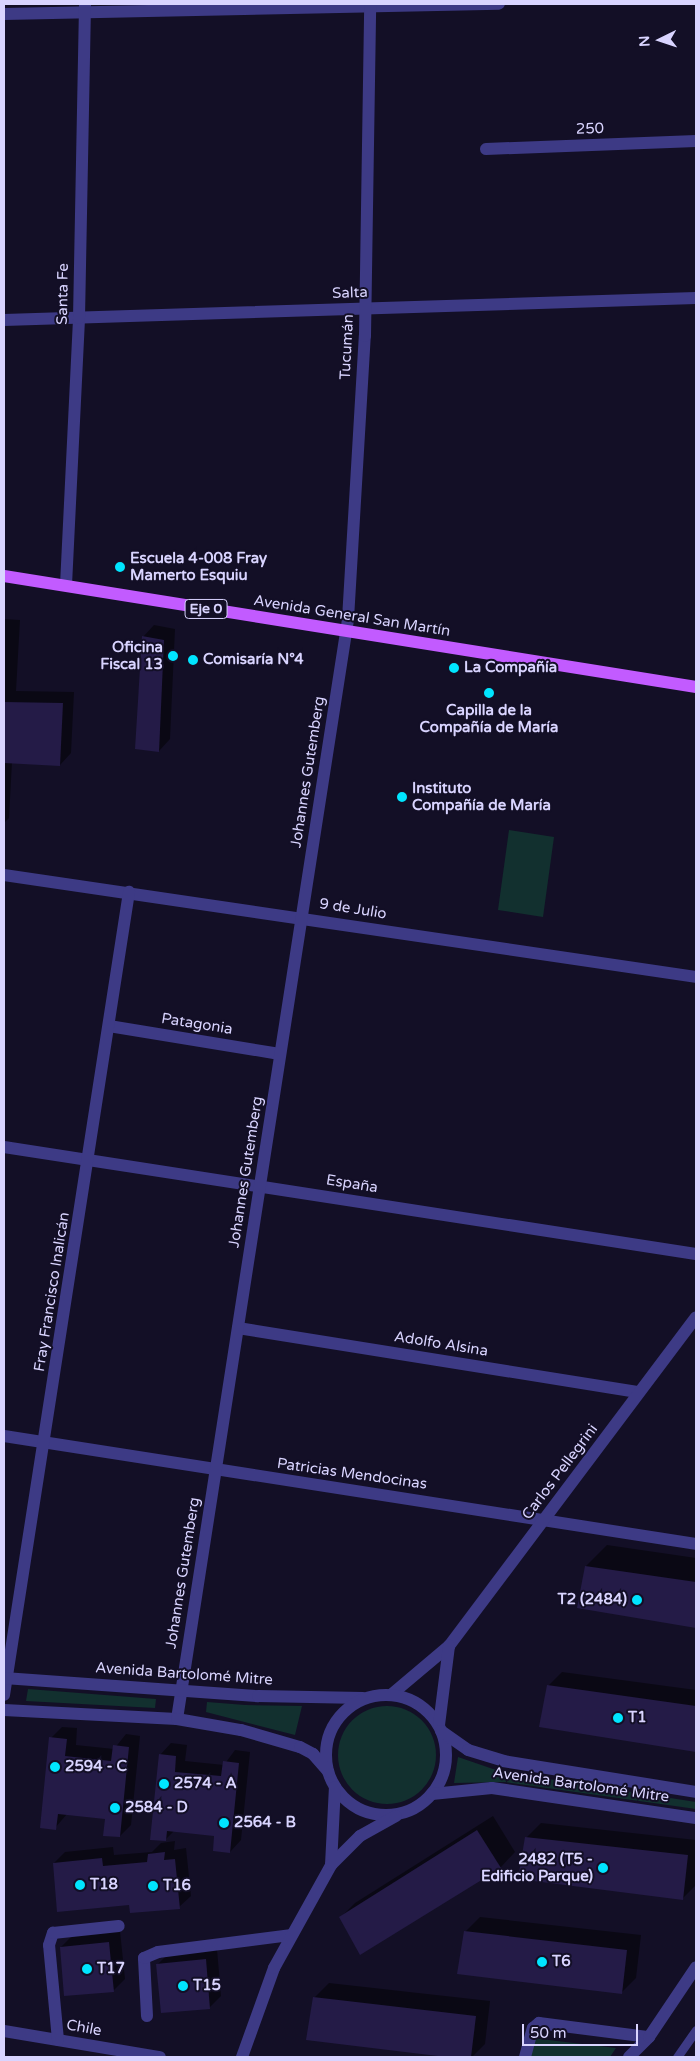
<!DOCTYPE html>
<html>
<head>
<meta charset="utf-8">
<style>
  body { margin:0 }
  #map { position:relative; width:700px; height:2061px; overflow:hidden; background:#130f26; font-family:"Varela Round",sans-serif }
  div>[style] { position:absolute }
  .green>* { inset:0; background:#12302f }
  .round { border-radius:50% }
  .shadow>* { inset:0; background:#0007 }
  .building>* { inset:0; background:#241b47 }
  .service>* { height:9px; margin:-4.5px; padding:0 4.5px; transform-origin:4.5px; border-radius:4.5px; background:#3d3a85 }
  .minor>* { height:12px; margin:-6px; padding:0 6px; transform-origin:6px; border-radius:6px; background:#3d3a85 }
  .tertiary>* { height:12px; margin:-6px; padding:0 6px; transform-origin:6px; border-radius:6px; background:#3d3a85 }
  .tertiary>.ring { margin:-6px; padding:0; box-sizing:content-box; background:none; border:12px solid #3d3a85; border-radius:50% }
  .primary>* { height:12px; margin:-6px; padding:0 6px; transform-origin:6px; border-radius:6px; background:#c25bff }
  .dots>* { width:14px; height:14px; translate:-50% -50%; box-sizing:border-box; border:2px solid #130f26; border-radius:50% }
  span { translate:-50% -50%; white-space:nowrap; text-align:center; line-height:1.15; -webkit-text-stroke:4px #130f26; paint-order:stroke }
  .shield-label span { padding:1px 4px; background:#130f26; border:1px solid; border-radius:4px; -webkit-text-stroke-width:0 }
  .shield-label { font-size:14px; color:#d9d4ff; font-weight:700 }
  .street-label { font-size:15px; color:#d9d4ff }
  .poi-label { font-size:15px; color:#d9d4ff; font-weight:700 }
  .left { translate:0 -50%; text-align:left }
  .right { translate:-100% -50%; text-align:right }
  .frame { position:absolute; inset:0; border:5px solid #d9d4ff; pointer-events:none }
  .north { position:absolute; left:635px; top:15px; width:50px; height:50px; -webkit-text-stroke:4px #130f26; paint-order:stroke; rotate:266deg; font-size:14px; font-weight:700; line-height:20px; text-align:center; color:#d9d4ff }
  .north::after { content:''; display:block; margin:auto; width:18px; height:22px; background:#d9d4ff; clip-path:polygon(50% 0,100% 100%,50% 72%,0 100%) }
  .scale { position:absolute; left:522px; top:2024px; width:116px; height:22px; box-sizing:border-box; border:2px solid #d9d4ff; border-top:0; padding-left:6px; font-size:15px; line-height:18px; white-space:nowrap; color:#d9d4ff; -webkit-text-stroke:4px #130f26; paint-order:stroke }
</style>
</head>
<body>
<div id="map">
  <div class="green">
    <i style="clip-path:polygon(509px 830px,554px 837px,543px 917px,498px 910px)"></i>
    <i style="clip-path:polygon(28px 1689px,156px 1699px,155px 1708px,26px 1701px)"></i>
    <i style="clip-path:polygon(207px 1702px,245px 1705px,302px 1706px,295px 1735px,206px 1712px)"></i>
    <i class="round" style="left:338px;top:1706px;width:98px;height:98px"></i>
    <i style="clip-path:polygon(458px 1757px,493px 1769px,529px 1776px,696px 1802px,696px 1809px,505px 1782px,454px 1783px)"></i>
    <i style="clip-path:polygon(532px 2038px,616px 2048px,610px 2057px,529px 2057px)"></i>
  </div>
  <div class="shadow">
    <i style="clip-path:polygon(4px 619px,20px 620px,16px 691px,74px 692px,71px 753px,60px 765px,12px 762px,9px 818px,4px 823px)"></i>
    <i style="clip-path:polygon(154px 625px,175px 629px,170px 739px,159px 751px,143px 637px)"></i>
    <i style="clip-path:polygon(607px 1545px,696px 1558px,696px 1627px,578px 1607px,586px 1566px)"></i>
    <i style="clip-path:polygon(562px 1672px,696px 1690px,696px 1750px,540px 1726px,548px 1686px)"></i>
    <i style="clip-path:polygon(62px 1727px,77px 1728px,76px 1745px,114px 1749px,126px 1734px,140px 1736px,131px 1825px,120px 1836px,106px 1818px,67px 1814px,55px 1828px,51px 1738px)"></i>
    <i style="clip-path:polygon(171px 1743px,187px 1745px,185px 1761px,224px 1765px,235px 1750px,250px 1752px,241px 1840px,230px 1852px,216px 1835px,175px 1830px,165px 1840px,160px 1755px)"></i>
    <i style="clip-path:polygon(493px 1816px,515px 1852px,501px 1867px,340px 1918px,355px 1903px)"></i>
    <i style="clip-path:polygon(541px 1823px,696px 1840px,696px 1885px,682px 1899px,526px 1838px)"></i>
    <i style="clip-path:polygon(175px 1841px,174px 1850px,186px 1848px,191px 1896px,179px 1907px,131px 1904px,54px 1863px,65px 1852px,113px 1847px,114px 1855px,152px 1852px,161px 1843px)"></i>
    <i style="clip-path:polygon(480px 1917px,641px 1935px,636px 1978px,621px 1993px,465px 1932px)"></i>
    <i style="clip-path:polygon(120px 1931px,125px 1979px,114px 1990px,61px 1947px,72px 1936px)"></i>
    <i style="clip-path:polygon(217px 1949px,221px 1996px,210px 2007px,157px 1965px,169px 1953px)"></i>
    <i style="clip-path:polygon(329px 1983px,490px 2001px,485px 2044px,472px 2057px,455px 2057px,308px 2039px,314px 1998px)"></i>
  </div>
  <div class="building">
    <i style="clip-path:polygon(142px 636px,164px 640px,159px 752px,135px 749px)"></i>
    <i style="clip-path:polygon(4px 702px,63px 703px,60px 766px,4px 763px)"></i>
    <i style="clip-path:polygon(585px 1566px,696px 1582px,696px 1628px,577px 1608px)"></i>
    <i style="clip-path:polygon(547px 1685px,696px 1706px,696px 1752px,539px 1727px)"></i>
    <i style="clip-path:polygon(49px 1737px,67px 1739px,65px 1756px,111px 1761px,113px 1745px,129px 1747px,120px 1837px,103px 1836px,105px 1819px,58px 1814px,56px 1830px,40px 1828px)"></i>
    <i style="clip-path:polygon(159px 1754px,176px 1756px,175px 1772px,221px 1776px,223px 1761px,239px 1763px,230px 1853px,213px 1851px,214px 1836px,167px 1831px,166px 1841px,150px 1840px)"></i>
    <i style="clip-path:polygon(477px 1830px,501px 1868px,360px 1955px,339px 1917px)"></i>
    <i style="clip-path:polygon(525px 1837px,688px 1855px,683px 1900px,518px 1879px)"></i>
    <i style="clip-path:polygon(165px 1852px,164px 1860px,175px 1859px,180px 1909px,130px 1913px,129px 1905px,57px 1912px,53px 1863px,102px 1858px,103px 1866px,147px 1862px,148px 1854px)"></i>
    <i style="clip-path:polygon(464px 1931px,627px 1950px,622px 1994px,457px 1974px)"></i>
    <i style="clip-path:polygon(109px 1942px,114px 1992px,64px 1996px,60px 1947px)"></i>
    <i style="clip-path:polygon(206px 1959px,210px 2009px,161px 2013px,156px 1964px)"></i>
    <i style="clip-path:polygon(313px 1997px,476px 2016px,471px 2057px,446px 2057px,306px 2040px)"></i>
  </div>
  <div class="service">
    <i style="left:677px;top:2057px;width:33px;rotate:-55deg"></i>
  </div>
  <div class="minor">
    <i style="left:4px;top:14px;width:495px;rotate:-1.2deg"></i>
    <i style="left:486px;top:149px;width:210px;rotate:-2.2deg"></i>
    <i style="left:4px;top:320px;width:692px;rotate:-1.82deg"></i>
    <i style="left:66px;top:585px;width:267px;rotate:-87.2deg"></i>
    <i style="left:79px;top:318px;width:314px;rotate:-88.9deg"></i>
    <i style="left:4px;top:875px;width:699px;rotate:8.38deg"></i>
    <i style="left:109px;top:1026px;width:173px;rotate:9.3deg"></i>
    <i style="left:4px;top:1147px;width:700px;rotate:8.79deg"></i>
    <i style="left:238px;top:1328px;width:406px;rotate:9.1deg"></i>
    <i style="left:4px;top:1436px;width:700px;rotate:8.87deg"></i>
    <i style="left:4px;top:1695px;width:813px;rotate:-81.15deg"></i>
    <i style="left:177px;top:1719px;width:1113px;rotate:-81.16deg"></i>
    <i style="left:348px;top:619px;width:284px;rotate:-86.6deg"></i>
    <i style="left:365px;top:336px;width:332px;rotate:-89.1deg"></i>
    <i style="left:147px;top:2016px;width:58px;rotate:-93deg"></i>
    <i style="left:144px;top:1958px;width:15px;rotate:-23deg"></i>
    <i style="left:158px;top:1952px;width:133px;rotate:-7.3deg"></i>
    <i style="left:4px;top:2031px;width:158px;rotate:9.5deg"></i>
    <i style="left:58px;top:2040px;width:95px;rotate:-95.4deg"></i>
    <i style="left:49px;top:1945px;width:13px;rotate:-72deg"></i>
    <i style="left:53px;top:1933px;width:66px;rotate:-6.1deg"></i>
    <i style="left:525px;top:2057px;width:30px;rotate:-75deg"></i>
    <i style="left:533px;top:2028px;width:8px;rotate:-40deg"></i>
    <i style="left:539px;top:2023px;width:111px;rotate:7.3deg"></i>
    <i style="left:629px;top:2057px;width:28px;rotate:-45deg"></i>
    <i style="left:649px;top:2037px;width:84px;rotate:-56.1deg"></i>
  </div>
  <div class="tertiary">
    <i style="left:4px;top:1678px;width:255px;rotate:4.1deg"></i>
    <i style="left:258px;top:1696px;width:105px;rotate:1.1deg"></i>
    <i style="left:392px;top:1694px;width:75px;rotate:-40.1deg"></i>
    <i style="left:449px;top:1646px;width:411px;rotate:-53.1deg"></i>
    <i class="ring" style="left:326px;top:1695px;width:108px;height:108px"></i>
    <i style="left:4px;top:1710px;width:173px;rotate:3deg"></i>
    <i style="left:177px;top:1719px;width:65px;rotate:9.8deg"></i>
    <i style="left:241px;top:1730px;width:61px;rotate:16.1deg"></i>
    <i style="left:300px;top:1747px;width:15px;rotate:28deg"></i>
    <i style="left:313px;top:1754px;width:23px;rotate:49deg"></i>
    <i style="left:439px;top:1725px;width:80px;rotate:-82.8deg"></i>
    <i style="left:441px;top:1731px;width:33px;rotate:35deg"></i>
    <i style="left:468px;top:1750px;width:37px;rotate:17deg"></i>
    <i style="left:503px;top:1761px;width:195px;rotate:9.1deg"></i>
    <i style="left:432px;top:1794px;width:60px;rotate:-5.7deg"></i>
    <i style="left:492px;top:1788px;width:206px;rotate:8.4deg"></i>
    <i style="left:331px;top:1865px;width:78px;rotate:-87.1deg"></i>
    <i style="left:242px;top:2057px;width:95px;rotate:-70.2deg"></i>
    <i style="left:274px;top:1968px;width:118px;rotate:-61deg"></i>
    <i style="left:331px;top:1865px;width:41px;rotate:-45deg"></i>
    <i style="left:360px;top:1836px;width:41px;rotate:-29.1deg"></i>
  </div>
  <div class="primary">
    <i style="left:4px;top:576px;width:701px;rotate:9.11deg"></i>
  </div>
  <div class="dots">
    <i style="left:120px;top:567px;background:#00e5ff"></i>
    <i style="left:173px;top:656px;background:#00e5ff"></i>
    <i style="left:193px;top:660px;background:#00e5ff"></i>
    <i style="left:454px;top:668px;background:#00e5ff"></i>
    <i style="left:489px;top:693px;background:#00e5ff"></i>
    <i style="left:402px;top:797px;background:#00e5ff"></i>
    <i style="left:637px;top:1600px;background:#00e5ff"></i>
    <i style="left:618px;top:1718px;background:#00e5ff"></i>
    <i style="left:55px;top:1767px;background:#00e5ff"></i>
    <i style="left:164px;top:1784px;background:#00e5ff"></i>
    <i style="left:115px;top:1808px;background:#00e5ff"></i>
    <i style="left:224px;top:1823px;background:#00e5ff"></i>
    <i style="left:603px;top:1868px;background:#00e5ff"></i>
    <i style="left:80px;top:1885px;background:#00e5ff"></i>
    <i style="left:153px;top:1886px;background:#00e5ff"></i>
    <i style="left:542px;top:1962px;background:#00e5ff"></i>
    <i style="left:87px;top:1969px;background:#00e5ff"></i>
    <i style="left:183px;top:1986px;background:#00e5ff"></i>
  </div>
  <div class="shield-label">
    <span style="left:206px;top:609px">Eje 0</span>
  </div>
  <div class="street-label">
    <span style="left:590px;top:129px;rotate:-2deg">250</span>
    <span style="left:350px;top:293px;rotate:-2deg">Salta</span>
    <span style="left:63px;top:294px;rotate:-89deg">Santa Fe</span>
    <span style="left:347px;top:347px;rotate:-87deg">Tucumán</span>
    <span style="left:352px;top:616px;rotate:9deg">Avenida General San Martín</span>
    <span style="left:308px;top:772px;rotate:-81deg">Johannes Gutemberg</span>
    <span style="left:353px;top:909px;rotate:9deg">9 de Julio</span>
    <span style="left:197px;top:1024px;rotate:9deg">Patagonia</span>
    <span style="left:246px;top:1172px;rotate:-81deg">Johannes Gutemberg</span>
    <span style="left:352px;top:1184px;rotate:9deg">España</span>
    <span style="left:52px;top:1292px;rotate:-81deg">Fray Francisco Inalicán</span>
    <span style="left:441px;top:1344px;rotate:9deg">Adolfo Alsina</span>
    <span style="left:560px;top:1472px;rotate:-53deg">Carlos Pellegrini</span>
    <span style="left:352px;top:1474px;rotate:8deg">Patricias Mendocinas</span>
    <span style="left:183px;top:1573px;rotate:-81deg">Johannes Gutemberg</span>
    <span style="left:184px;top:1674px;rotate:4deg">Avenida Bartolomé Mitre</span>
    <span style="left:581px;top:1785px;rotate:8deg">Avenida Bartolomé Mitre</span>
    <span style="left:84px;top:2028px;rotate:10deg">Chile</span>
  </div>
  <div class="poi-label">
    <span class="left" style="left:130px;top:567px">Escuela 4-008 Fray<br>Mamerto Esquiu</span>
    <span class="right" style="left:163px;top:656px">Oficina<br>Fiscal 13</span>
    <span class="left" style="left:203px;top:660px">Comisaría N°4</span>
    <span class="left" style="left:464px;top:668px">La Compañía</span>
    <span style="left:489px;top:719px">Capilla de la<br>Compañía de María</span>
    <span class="left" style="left:412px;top:797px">Instituto<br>Compañía de María</span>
    <span class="right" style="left:627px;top:1600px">T2 (2484)</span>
    <span class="left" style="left:628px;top:1718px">T1</span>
    <span class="left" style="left:65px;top:1767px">2594 - C</span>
    <span class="left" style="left:174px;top:1784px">2574 - A</span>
    <span class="left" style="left:125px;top:1808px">2584 - D</span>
    <span class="left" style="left:234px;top:1823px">2564 - B</span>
    <span class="right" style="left:593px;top:1868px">2482 (T5 -<br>Edificio Parque)</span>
    <span class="left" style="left:90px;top:1885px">T18</span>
    <span class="left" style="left:163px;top:1886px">T16</span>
    <span class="left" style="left:552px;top:1962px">T6</span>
    <span class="left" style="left:97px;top:1969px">T17</span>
    <span class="left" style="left:193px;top:1986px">T15</span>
  </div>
  <div class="frame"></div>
  <div class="north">N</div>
  <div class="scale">50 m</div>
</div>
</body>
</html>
